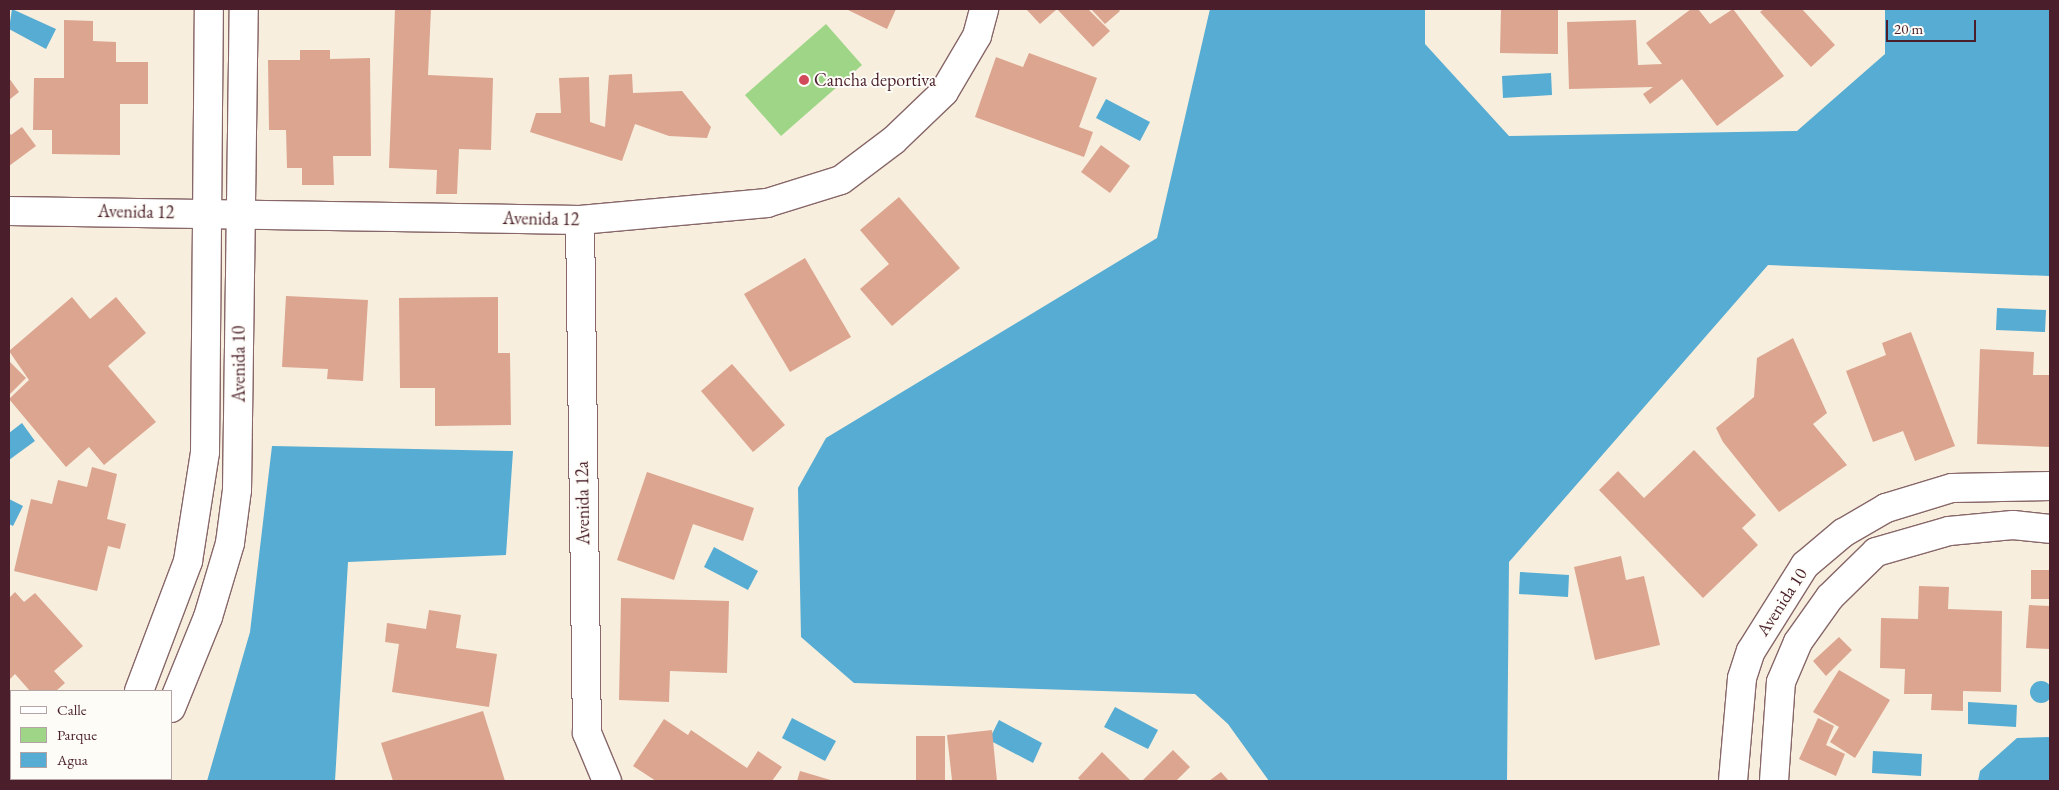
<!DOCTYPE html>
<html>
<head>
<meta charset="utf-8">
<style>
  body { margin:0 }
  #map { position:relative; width:2059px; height:790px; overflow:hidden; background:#f7eedd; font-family:"EB Garamond",serif }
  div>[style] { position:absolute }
  .green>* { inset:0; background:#9ed586 }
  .water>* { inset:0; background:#56acd2 }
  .round { border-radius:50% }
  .building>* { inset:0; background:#dca590 }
  .roads { filter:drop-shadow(1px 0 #876769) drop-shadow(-1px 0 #876769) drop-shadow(0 1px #876769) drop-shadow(0 -1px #876769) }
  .minor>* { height:28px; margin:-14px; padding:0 14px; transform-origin:14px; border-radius:14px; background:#fff }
  .dots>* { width:14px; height:14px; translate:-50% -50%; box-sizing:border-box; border:2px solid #fdfcf7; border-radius:50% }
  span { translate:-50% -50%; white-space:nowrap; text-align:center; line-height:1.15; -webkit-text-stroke:4px #fdfcf7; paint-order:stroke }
  .poi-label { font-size:18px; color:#4a1f2b }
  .left { translate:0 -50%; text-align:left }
  .street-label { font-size:18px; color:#4a1f2b }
  .frame { position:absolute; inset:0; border:10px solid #4a1f2b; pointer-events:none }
  .legend { position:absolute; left:10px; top:690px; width:162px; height:90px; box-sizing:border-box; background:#fdfcf7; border:1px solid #b5a4a5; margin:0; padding:6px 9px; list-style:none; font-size:15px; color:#4a1f2b }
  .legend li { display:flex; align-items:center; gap:10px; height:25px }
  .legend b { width:25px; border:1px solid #b5a4a5 }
  .scale { position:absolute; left:1886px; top:20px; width:90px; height:22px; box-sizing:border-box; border:2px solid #4a1f2b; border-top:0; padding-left:6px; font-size:15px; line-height:18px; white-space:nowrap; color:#4a1f2b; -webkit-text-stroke:4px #fdfcf7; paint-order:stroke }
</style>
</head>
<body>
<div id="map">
  <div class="green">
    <i style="clip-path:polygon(826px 24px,862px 65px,781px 136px,745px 95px)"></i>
  </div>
  <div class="water">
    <i style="clip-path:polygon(12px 9px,56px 29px,46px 49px,9px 29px)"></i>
    <i style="clip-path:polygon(1210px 9px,1425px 9px,1425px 44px,1509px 136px,1797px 131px,1885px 54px,1885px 9px,2050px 9px,2050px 276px,1768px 265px,1509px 562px,1507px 781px,1269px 781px,1228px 724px,1195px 694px,854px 683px,801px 637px,798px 488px,826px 438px,1157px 238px)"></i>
    <i style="clip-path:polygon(1551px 73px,1552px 95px,1503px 98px,1502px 76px)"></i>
    <i style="clip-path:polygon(1106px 99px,1150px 122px,1140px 141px,1096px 118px)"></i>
    <i style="clip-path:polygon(1997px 308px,2046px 310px,2045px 332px,1996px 330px)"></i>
    <i style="clip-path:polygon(22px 423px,35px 441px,9px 460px,9px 433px)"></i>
    <i style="clip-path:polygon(272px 446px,513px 451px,506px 555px,348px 562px,335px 781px,207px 781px,250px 632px)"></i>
    <i style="clip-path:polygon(9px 499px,23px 506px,13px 526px,9px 524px)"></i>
    <i style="clip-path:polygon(714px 547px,758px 571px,748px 590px,704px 567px)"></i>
    <i style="clip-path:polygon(1520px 572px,1569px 575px,1568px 597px,1519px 594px)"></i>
    <i class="round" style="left:2030px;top:681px;width:22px;height:22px"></i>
    <i style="clip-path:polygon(1968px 702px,2017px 705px,2016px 727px,1968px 724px)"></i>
    <i style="clip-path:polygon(1115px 707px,1158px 730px,1148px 749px,1104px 727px)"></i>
    <i style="clip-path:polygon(792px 718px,836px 741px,825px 761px,782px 738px)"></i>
    <i style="clip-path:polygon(999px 720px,1042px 743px,1033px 763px,989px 740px)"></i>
    <i style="clip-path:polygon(2050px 737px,2050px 781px,1978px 781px,1980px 771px,2017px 738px)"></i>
    <i style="clip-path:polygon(1873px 751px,1922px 754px,1921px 776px,1872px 773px)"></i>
  </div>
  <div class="building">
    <i style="clip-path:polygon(395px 9px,431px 9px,428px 75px,493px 78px,491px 150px,459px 149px,457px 194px,436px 194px,437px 170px,389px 168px)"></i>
    <i style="clip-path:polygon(846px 9px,896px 9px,887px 29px)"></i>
    <i style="clip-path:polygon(1026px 9px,1057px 9px,1040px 24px)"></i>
    <i style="clip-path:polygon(1057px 9px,1088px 9px,1110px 31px,1093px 47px)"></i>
    <i style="clip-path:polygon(1091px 9px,1118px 9px,1120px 11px,1105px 24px)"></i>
    <i style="clip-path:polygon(1501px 9px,1558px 9px,1558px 54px,1500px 53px)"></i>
    <i style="clip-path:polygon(1691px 9px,1698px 9px,1710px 24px,1733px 9px,1784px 76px,1717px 126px,1682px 79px,1650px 104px,1643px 94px,1653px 87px,1569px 89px,1567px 22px,1636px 20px,1638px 65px,1662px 64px,1646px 43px)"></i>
    <i style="clip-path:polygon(1764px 9px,1802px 9px,1835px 45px,1811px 67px,1760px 12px)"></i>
    <i style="clip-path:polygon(64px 20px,93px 21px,93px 41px,116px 42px,116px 62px,148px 62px,148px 104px,120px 104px,120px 155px,52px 154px,52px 130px,33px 130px,34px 78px,64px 78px)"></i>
    <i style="clip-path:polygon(300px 50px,330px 50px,330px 59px,370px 58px,371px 156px,333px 156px,334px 185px,302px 185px,302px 168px,287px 168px,286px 130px,269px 130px,268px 60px,300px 60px)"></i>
    <i style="clip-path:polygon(1029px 53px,1097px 78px,1079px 127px,1093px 132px,1084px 157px,975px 117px,996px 57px,1023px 67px)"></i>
    <i style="clip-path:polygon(632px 74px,633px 93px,682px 91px,711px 127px,707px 138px,669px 136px,635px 124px,622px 161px,530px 132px,536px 113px,561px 113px,559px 78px,589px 77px,590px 122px,605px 127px,609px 75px)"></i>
    <i style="clip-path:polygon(9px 78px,19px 92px,9px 100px)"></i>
    <i style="clip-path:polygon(22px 127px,36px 146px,9px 166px,9px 132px,11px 135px)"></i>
    <i style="clip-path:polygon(1101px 145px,1130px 166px,1110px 193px,1081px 172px)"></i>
    <i style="clip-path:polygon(899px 197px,960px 268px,892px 326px,860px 289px,889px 264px,860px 230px)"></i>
    <i style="clip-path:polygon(805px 258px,851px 337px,790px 372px,744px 294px)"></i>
    <i style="clip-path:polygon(286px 296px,368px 300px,363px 381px,327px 379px,328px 369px,282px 367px)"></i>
    <i style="clip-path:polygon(72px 297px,90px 319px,116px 297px,146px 333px,108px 366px,156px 422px,104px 465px,89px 447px,66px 467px,9px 399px,29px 380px,9px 351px)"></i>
    <i style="clip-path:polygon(498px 297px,498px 353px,510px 353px,511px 425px,435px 426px,435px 388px,400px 388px,399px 298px)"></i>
    <i style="clip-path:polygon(1911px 332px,1955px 446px,1915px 461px,1903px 431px,1873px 442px,1846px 371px,1886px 355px,1882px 343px)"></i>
    <i style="clip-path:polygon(1793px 338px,1827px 413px,1813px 424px,1847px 465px,1779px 512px,1723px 442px,1716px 428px,1754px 397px,1757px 358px)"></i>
    <i style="clip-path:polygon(1980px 349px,2034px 352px,2033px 375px,2050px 375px,2050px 447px,1977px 444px)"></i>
    <i style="clip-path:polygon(9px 361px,26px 378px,9px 395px)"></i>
    <i style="clip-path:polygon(732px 364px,785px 425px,753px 452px,701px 391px)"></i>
    <i style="clip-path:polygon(1694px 450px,1756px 515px,1742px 528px,1758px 545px,1703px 598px,1599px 490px,1618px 471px,1644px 498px)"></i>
    <i style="clip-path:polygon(92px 467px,117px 474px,107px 519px,126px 524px,120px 549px,108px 546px,97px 591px,14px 571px,31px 499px,52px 504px,58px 480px,87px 487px)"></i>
    <i style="clip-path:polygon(647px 472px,754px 508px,743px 541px,693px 524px,674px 580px,617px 560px)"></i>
    <i style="clip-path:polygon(1621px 556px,1626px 580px,1644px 576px,1660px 645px,1595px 660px,1574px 567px)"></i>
    <i style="clip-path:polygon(2031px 570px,2050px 570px,2050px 599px,2031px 599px)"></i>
    <i style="clip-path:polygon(1919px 586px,1949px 587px,1948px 609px,2002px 611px,2001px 692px,1963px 691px,1963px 711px,1931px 710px,1932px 694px,1904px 694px,1905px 669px,1880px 668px,1881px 618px,1918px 619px)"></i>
    <i style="clip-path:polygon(15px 592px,24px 602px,35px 593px,83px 646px,54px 671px,65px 683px,56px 691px,30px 691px,15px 674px,9px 680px,9px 598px)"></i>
    <i style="clip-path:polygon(621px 598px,729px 601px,727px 673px,670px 671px,669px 702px,619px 700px)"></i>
    <i style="clip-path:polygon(2029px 605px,2050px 606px,2050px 649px,2026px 648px)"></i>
    <i style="clip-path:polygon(429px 610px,461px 615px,456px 648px,497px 654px,489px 707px,392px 692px,399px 644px,385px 642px,387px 623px,426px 629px)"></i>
    <i style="clip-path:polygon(1839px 637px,1852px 650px,1826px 676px,1813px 661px)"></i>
    <i style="clip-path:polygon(1839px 670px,1890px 700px,1855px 758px,1830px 742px,1839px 727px,1813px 712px)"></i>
    <i style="clip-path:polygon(483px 711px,505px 781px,393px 781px,381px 743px)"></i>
    <i style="clip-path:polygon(1818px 718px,1834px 726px,1826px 745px,1845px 754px,1836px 776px,1799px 759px)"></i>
    <i style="clip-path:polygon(664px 719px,688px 735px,691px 730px,747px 768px,758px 751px,782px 767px,772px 781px,656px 781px,633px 766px)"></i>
    <i style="clip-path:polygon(9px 728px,11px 730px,12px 781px,9px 781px)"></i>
    <i style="clip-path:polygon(992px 730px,997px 781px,952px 780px,947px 735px)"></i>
    <i style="clip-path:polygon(916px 736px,945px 736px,945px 781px,916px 781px)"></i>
    <i style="clip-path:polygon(1173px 750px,1190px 767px,1176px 781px,1142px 781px)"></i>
    <i style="clip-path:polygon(1102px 752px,1131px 781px,1081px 781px,1078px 778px)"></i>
    <i style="clip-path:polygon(800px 771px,834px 781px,797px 781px)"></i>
    <i style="clip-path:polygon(1221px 772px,1229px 781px,1209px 781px)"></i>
  </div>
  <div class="roads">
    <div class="minor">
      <i style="left:9px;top:211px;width:571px;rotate:0.9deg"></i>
      <i style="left:580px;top:220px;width:188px;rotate:-5.2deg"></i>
      <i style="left:767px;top:203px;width:77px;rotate:-17.3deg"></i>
      <i style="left:841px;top:180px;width:66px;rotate:-37deg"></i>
      <i style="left:894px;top:140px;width:69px;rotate:-43.8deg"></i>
      <i style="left:944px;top:92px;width:65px;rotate:-59.5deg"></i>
      <i style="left:977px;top:36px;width:28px;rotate:-75deg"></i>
      <i style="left:580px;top:220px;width:513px;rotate:89.22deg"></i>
      <i style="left:587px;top:733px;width:52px;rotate:67.4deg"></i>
      <i style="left:139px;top:691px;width:139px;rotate:-69.3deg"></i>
      <i style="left:188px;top:561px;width:110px;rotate:-81.1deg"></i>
      <i style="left:205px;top:452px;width:443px;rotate:-89.5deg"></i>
      <i style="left:171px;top:708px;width:98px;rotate:-67.9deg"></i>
      <i style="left:208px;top:617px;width:77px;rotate:-73.4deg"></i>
      <i style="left:230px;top:543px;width:53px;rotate:-82.5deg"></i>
      <i style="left:237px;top:490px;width:481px;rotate:-89.2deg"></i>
      <i style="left:87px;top:781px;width:3px;rotate:-45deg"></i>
      <i style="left:130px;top:781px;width:2px;rotate:-63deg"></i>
      <i style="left:1733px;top:781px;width:103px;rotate:-85deg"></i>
      <i style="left:1742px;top:678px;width:28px;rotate:-72deg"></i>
      <i style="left:1751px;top:651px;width:102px;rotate:-57.9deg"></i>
      <i style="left:1805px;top:565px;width:50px;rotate:-40.1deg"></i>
      <i style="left:1843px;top:533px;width:50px;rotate:-30.2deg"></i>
      <i style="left:1886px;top:508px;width:69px;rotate:-16.9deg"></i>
      <i style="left:1952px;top:488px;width:98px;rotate:-1.2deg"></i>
      <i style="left:1774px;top:781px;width:99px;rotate:-86deg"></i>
      <i style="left:1781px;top:682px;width:43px;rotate:-67deg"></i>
      <i style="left:1798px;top:642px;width:55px;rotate:-54.6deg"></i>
      <i style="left:1830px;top:597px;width:64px;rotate:-44.4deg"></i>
      <i style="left:1876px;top:552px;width:76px;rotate:-16deg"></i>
      <i style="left:1949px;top:531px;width:64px;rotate:-5.4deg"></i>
      <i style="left:2013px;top:525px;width:37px;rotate:6deg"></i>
    </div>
  </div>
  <div class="dots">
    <i style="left:804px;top:80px;background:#d1495b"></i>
  </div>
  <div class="poi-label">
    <span class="left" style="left:814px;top:80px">Cancha deportiva</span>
  </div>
  <div class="street-label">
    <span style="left:136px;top:212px;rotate:1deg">Avenida 12</span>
    <span style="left:541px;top:219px;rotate:1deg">Avenida 12</span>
    <span style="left:239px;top:364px;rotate:-90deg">Avenida 10</span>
    <span style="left:583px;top:503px;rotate:-91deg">Avenida 12a</span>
    <span style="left:1782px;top:602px;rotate:-57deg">Avenida 10</span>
  </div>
  <div class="frame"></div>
  <ul class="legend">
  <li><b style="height:6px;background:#fff"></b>Calle</li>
  <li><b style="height:14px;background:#9ed586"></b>Parque</li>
  <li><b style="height:14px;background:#56acd2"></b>Agua</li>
  </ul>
  <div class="scale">20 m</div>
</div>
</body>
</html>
